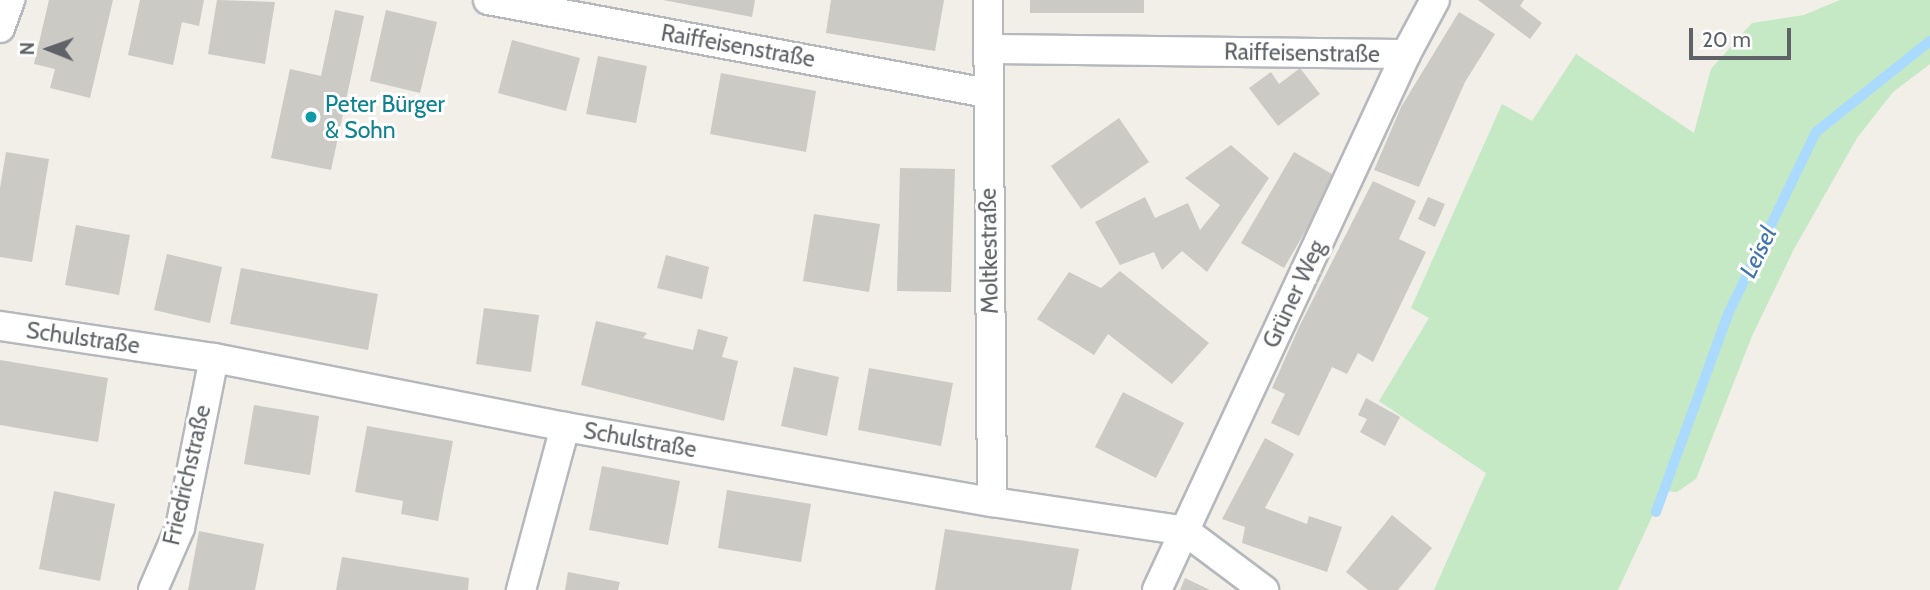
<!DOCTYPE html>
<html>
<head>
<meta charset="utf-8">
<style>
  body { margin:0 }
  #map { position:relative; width:1930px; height:590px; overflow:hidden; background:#f1efe8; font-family:Cabin,sans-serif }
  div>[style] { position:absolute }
  .green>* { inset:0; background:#c5e8c5 }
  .stream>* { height:10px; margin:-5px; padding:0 5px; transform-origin:5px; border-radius:5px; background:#aadaff }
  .building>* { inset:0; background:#cccac5 }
  .roads { filter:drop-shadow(2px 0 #b5b8bc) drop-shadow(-2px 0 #b5b8bc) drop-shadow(0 2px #b5b8bc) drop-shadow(0 -2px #b5b8bc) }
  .minor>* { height:28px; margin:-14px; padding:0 14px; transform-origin:14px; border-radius:14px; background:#fff }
  .dots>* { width:19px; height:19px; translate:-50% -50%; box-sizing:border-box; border:4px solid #fff; border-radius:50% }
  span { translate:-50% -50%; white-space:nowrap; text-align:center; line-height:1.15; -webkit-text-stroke:6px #fff; paint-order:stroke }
  .street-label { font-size:23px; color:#5f6368 }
  .culture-label { font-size:23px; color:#0d838f }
  .left { translate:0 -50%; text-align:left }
  .water-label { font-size:24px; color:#4174aa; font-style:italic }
  .north { position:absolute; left:14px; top:14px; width:70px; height:70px; -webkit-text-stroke:5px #fff; paint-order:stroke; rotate:271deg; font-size:19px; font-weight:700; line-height:28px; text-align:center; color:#5f6368 }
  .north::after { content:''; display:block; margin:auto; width:24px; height:32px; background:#5f6368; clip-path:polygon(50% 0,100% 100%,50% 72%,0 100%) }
  .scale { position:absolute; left:1689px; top:28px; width:102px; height:32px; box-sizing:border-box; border:4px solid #5f6368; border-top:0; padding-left:9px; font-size:21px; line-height:24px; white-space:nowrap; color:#5f6368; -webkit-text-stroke:5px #fff; paint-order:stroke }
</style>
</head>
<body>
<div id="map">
  <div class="green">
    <i style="clip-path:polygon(1840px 0,1930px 0,1930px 64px,1893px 92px,1857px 138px,1794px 249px,1752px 336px,1696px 479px,1677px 492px,1664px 491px,1618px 590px,1434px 590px,1486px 473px,1379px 401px,1429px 318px,1411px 308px,1502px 104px,1532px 121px,1576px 54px,1694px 133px,1711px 69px,1752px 23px,1804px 15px)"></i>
  </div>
  <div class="stream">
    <i style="left:1656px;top:512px;width:211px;rotate:-70deg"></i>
    <i style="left:1728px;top:314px;width:202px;rotate:-64.2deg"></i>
    <i style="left:1816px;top:132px;width:146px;rotate:-38.6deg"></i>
  </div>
  <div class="building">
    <i style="clip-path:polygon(49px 0,113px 0,90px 98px,50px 88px,55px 69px,34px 64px)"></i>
    <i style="clip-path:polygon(140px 0,204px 0,199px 26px,182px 22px,173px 65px,128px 55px)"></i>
    <i style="clip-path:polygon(217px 0,275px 2px,265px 64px,208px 54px)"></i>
    <i style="clip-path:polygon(663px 0,755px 0,752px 17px)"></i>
    <i style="clip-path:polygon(831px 0,944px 0,935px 51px,826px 33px)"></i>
    <i style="clip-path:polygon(1030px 0,1144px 0,1144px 13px,1030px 13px)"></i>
    <i style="clip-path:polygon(1478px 0,1524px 0,1520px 6px,1542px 23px,1530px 39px)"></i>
    <i style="clip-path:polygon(335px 10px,364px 16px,331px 170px,271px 158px,290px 69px,321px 76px)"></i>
    <i style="clip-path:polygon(386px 10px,437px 22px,420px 93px,370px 81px)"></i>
    <i style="clip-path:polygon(1459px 12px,1495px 34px,1465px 82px,1419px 187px,1374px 170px,1401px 107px)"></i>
    <i style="clip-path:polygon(512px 40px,580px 58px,566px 111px,498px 93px)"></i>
    <i style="clip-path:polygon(598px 56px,647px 66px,636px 123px,586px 114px)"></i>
    <i style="clip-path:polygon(1300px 68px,1320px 94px,1278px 126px,1249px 88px,1271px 72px,1279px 84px)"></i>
    <i style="clip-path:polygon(721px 73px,816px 91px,806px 152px,710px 134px)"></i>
    <i style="clip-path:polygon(1119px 118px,1149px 162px,1081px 209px,1051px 166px)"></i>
    <i style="clip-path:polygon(1231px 145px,1269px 178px,1207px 272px,1182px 251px,1162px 270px,1154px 252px,1120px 265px,1095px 222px,1145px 197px,1155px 218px,1188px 203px,1200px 230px,1220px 205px,1185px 178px)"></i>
    <i style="clip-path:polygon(6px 152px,49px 159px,32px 262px,0 257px,0 188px)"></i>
    <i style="clip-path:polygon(1294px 152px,1337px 177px,1284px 268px,1241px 243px)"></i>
    <i style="clip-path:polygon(900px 168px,955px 169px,951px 292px,897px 291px)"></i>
    <i style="clip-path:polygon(1373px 181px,1416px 201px,1399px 239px,1426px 252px,1373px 362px,1358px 353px,1347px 374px,1332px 367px,1299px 436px,1271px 423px,1285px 394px,1272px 388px,1299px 327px)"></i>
    <i style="clip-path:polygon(1428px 197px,1445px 204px,1435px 227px,1418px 219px)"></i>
    <i style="clip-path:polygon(814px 214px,880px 224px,869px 292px,803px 281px)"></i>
    <i style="clip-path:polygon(76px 225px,130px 235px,119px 295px,65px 285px)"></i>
    <i style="clip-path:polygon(167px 254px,222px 267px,210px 323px,154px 310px)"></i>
    <i style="clip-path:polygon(666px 255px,709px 267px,702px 299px,657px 288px)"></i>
    <i style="clip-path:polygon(241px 268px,378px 294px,368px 350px,230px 324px)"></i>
    <i style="clip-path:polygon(1120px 271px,1209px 343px,1172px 384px,1108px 334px,1094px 355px,1037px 319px,1069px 272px,1101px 288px)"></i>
    <i style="clip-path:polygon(484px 308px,539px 315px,531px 372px,476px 364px)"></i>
    <i style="clip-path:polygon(596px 321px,647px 333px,643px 338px,693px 350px,698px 329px,728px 337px,722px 357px,738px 361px,724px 421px,581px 385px)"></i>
    <i style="clip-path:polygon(0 360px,108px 378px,98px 442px,0 425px)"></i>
    <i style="clip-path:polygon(794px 367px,839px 377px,827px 436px,781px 426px)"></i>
    <i style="clip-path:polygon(869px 368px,953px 383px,941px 446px,858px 430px)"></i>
    <i style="clip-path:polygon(1123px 392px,1184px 423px,1156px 478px,1095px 447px)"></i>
    <i style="clip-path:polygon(1366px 398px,1400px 417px,1385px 446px,1360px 432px,1367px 419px,1358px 415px)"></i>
    <i style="clip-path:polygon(254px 405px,319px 416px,310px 475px,244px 464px)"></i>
    <i style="clip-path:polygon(367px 426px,453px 441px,438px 521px,401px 514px,403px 501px,355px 492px)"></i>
    <i style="clip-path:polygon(1265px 438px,1294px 454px,1265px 508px,1307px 524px,1309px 516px,1342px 527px,1327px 572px,1242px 543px,1245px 527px,1222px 519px)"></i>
    <i style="clip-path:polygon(602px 466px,680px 481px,668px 545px,589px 530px)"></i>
    <i style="clip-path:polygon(727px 490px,811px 504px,801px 562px,718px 548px)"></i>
    <i style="clip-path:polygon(54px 491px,115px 504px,100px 581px,39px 569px)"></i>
    <i style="clip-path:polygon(1392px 515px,1432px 548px,1398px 590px,1368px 590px,1346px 572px)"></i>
    <i style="clip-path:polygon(945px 529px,1079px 549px,1071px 590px,935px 590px)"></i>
    <i style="clip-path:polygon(199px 531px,264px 544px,255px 590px,188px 590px)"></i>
    <i style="clip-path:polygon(342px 557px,469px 578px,468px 590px,336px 590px)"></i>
    <i style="clip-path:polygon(568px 572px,620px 582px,618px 590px,565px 590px)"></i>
    <i style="clip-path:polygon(1185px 578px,1210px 590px,1180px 590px)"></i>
  </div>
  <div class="roads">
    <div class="minor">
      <i style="left:488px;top:0;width:508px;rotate:10.56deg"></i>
      <i style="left:988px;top:0;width:502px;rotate:89.54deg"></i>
      <i style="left:0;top:28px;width:30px;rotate:-70deg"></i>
      <i style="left:988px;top:49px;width:418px;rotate:0.7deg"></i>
      <i style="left:0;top:326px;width:216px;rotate:8.5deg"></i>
      <i style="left:214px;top:358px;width:358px;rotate:11.1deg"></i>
      <i style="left:565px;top:427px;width:434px;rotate:10deg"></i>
      <i style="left:992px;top:502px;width:195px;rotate:8.5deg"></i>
      <i style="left:1185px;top:531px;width:99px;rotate:36.8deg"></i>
      <i style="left:153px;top:590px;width:68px;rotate:-66.5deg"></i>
      <i style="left:180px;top:528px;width:173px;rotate:-78.7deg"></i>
      <i style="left:521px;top:590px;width:169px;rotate:-74.9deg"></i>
      <i style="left:1157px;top:590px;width:591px;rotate:-65.08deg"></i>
      <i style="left:1406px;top:54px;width:61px;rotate:-61.8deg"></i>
    </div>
  </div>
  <div class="dots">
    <i style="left:311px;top:117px;background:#0f9aa8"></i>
  </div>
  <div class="street-label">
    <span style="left:738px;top:46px;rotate:10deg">Raiffeisenstraße</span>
    <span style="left:1302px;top:53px;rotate:1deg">Raiffeisenstraße</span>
    <span style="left:989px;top:251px;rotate:-91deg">Moltkestraße</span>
    <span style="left:1294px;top:294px;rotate:-65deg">Grüner Weg</span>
    <span style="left:83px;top:338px;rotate:8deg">Schulstraße</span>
    <span style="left:640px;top:440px;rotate:10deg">Schulstraße</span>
    <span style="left:187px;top:475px;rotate:-77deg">Friedrichstraße</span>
  </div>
  <div class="culture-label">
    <span class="left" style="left:325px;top:117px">Peter Bürger<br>&amp; Sohn</span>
  </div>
  <div class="water-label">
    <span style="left:1758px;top:252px;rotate:-64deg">Leisel</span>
  </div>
  <div class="north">N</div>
  <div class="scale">20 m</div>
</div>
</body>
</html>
